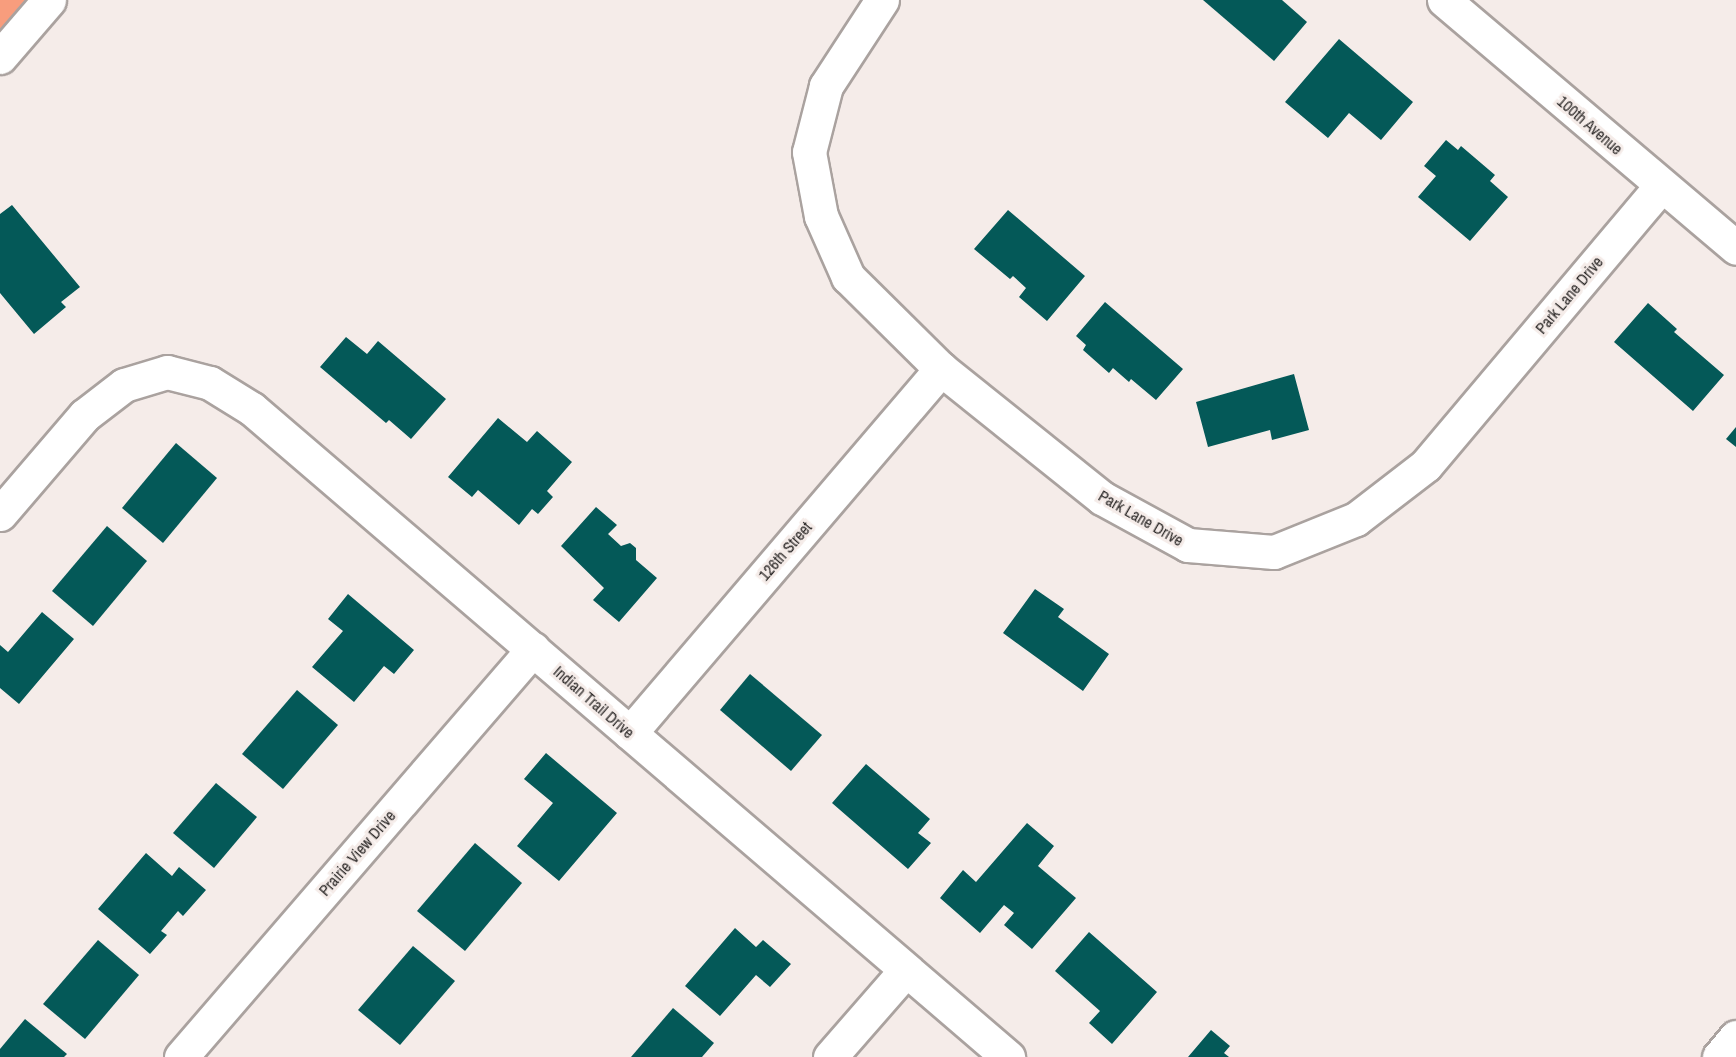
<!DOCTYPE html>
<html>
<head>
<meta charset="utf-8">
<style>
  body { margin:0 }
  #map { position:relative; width:1736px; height:1057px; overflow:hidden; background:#f5ece9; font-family:"Archivo Narrow",sans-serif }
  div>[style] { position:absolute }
  .forest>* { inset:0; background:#f89d7d }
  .building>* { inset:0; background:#045958 }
  .roads { filter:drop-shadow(2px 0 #aaa29f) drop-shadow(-2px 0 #aaa29f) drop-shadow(0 2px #aaa29f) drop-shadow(0 -2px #aaa29f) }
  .minor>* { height:33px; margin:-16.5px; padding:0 16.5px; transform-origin:16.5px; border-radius:16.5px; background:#fff }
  span { translate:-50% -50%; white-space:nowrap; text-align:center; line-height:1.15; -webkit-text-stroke:6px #f5ece9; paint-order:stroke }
  .street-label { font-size:16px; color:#2a2726 }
</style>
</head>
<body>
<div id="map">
  <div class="forest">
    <i style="clip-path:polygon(0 0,33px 0,0 38px)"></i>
  </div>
  <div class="building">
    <i style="clip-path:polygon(1203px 0,1282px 0,1307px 22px,1274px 61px)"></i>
    <i style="clip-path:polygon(1339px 39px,1413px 102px,1381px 140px,1349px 113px,1328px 138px,1285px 102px)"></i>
    <i style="clip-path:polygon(1446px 140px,1458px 150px,1461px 146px,1495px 175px,1490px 181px,1508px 197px,1470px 241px,1418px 197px,1436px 176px,1424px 166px)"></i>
    <i style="clip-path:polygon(12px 205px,80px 287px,61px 302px,66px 307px,34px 334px,0 293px,0 214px)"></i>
    <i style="clip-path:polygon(1008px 210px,1085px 276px,1047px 321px,1019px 297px,1026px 288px,1013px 276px,1010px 279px,974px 249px)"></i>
    <i style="clip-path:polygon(1105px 302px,1183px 369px,1156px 400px,1131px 379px,1129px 382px,1113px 368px,1109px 373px,1083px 350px,1086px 345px,1076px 336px)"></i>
    <i style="clip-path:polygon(1648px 303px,1677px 329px,1674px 332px,1724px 375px,1693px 411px,1614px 342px)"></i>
    <i style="clip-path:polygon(346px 337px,367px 354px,378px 341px,446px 399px,411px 439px,389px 420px,386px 423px,320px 367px)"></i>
    <i style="clip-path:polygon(1294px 374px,1309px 430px,1272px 440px,1270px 430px,1208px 447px,1196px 402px)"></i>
    <i style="clip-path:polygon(498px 418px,527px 442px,537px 431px,572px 462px,547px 491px,553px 497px,538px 514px,532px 509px,519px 525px,478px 490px,472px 497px,448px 477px)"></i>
    <i style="clip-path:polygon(1736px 427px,1736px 447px,1726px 439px)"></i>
    <i style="clip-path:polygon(176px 443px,217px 478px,163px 543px,122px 508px)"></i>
    <i style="clip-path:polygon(596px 507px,617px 525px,608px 534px,621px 546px,630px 543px,636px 548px,636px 560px,657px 578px,619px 622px,593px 600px,604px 588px,561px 546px)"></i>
    <i style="clip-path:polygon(107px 526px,147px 561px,93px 626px,52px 591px)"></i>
    <i style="clip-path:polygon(1035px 589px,1064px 609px,1058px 617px,1109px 654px,1083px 691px,1003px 633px)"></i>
    <i style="clip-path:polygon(348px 594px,414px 650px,394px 674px,384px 666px,354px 702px,312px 667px,343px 631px,328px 619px)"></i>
    <i style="clip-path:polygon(42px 612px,74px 639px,19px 704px,0 688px,0 645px,8px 652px)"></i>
    <i style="clip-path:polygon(750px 674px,822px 735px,791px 771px,720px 710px)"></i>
    <i style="clip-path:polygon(297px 690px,338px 725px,283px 789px,242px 754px)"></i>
    <i style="clip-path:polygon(546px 753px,617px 813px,559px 881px,517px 846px,553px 803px,524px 779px)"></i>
    <i style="clip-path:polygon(866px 764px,930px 819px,918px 833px,931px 843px,908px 869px,832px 803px)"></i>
    <i style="clip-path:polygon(216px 783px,257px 817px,214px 868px,173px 833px)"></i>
    <i style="clip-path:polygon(1027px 823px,1054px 846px,1038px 866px,1076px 898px,1032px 949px,1004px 925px,1014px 913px,1004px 905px,980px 933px,940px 898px,963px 870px,976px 882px)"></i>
    <i style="clip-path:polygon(475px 843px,522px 883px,465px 951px,417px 911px)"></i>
    <i style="clip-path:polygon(146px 853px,172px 876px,179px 867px,206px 890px,183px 916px,178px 911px,161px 931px,167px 935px,150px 954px,98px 909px)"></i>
    <i style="clip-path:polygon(735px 928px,756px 947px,763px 940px,791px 964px,770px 987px,756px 975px,720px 1016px,685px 986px)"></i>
    <i style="clip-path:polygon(1089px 932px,1157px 992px,1112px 1044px,1089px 1023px,1100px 1011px,1055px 971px)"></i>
    <i style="clip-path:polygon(98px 940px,139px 975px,85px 1039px,43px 1004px)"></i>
    <i style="clip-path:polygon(413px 946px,455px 981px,400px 1045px,358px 1010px)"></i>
    <i style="clip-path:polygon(673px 1008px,714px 1043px,702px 1057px,631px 1057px)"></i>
    <i style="clip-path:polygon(25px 1019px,67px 1054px,64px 1057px,0 1057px,0 1049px)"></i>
    <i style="clip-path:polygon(1211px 1030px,1230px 1046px,1224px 1053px,1229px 1057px,1188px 1057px)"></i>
  </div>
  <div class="roads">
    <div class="minor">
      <i style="left:882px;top:0;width:103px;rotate:123.1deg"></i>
      <i style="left:826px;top:86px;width:68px;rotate:104.4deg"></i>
      <i style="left:809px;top:152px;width:65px;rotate:79.4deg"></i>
      <i style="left:821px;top:216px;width:67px;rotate:66.1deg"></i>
      <i style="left:848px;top:277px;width:131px;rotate:44.7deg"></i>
      <i style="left:941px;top:369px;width:206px;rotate:38.7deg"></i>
      <i style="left:1102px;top:498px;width:98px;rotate:28.7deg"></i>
      <i style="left:1188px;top:545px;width:86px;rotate:4.7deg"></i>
      <i style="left:1274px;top:552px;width:88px;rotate:-21.9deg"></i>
      <i style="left:1356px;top:519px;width:88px;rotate:-37.6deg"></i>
      <i style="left:1426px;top:465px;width:365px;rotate:-49.9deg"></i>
      <i style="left:1444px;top:0;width:383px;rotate:40.3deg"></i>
      <i style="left:0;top:57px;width:75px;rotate:-49.3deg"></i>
      <i style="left:0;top:514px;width:130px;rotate:-49.4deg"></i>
      <i style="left:85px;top:415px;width:49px;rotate:-37.6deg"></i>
      <i style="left:124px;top:385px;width:45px;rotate:-16.8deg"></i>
      <i style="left:167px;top:372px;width:44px;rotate:14.3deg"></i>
      <i style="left:210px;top:383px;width:49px;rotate:31.8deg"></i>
      <i style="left:252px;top:409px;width:996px;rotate:40.6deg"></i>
      <i style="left:630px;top:733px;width:479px;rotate:-49.5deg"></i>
      <i style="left:181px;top:1057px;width:539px;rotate:-49.21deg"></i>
      <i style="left:830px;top:1057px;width:114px;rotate:-48.9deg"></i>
      <i style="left:1719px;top:1057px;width:26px;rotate:-50deg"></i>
    </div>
  </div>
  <div class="street-label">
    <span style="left:1590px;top:125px;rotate:41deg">100th Avenue</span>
    <span style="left:1569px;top:295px;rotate:-50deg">Park Lane Drive</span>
    <span style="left:1141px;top:518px;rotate:30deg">Park Lane Drive</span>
    <span style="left:785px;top:551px;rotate:-49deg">126th Street</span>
    <span style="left:594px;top:702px;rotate:41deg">Indian Trail Drive</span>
    <span style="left:357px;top:853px;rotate:-49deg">Prairie View Drive</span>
  </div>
</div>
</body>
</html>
